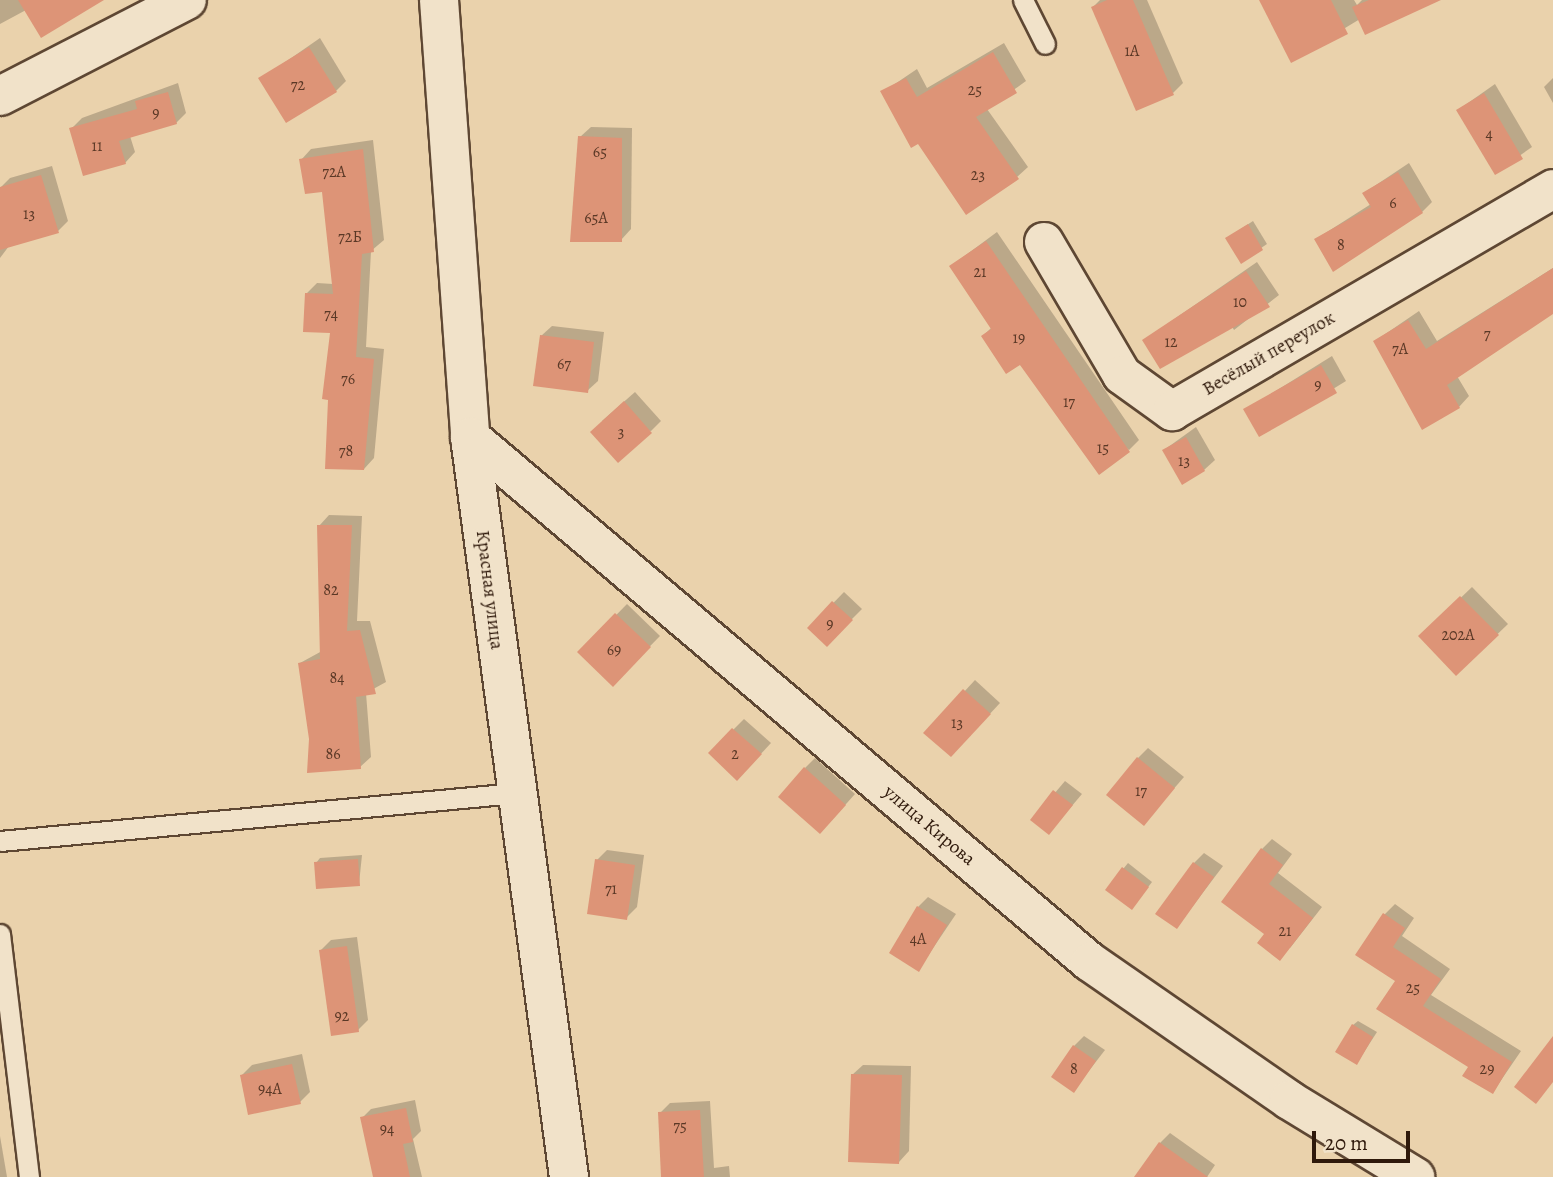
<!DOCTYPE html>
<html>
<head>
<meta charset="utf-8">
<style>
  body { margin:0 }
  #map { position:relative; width:1553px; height:1177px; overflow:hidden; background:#ead2ac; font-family:Alegreya,serif }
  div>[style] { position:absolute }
  .shadow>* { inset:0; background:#0003 }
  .building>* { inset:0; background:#dd9477 }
  .roads { filter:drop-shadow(2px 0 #5e4733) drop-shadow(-2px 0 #5e4733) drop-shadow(0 2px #5e4733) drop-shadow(0 -2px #5e4733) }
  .service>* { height:19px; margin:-9.5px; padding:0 9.5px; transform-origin:9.5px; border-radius:9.5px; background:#f1e2c9 }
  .minor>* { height:38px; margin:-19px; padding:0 19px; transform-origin:19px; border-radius:19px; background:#f1e2c9 }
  span { translate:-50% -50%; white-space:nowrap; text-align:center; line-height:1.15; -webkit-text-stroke:5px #f1e2c9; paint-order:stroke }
  .number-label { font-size:16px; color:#5a3826 }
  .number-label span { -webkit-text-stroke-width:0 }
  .street-label { font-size:19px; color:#2f190b }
  .scale { position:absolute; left:1312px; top:1131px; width:98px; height:32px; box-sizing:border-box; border:4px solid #2f190b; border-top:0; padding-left:9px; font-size:21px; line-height:24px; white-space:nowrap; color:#2f190b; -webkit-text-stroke:5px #f1e2c9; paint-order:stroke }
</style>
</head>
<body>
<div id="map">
  <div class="shadow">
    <i style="clip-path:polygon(0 0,96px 0,26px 10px,0 24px)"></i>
    <i style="clip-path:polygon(1100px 0,1147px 0,1183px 83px,1173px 93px,1093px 7px)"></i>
    <i style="clip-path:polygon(1261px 0,1354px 0,1357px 5px,1362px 0,1414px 0,1360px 19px,1292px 60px)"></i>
    <i style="clip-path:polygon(320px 38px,346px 81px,336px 91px,261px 79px)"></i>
    <i style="clip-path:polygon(1004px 43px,1026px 81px,987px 109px,1028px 167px,1017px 177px,918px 142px,883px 92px,917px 69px,927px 88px)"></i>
    <i style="clip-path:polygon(1553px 78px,1553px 103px,1544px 87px)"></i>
    <i style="clip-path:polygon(178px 83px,186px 113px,176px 123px,130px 136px,135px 152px,125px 163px,71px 129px,82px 118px)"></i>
    <i style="clip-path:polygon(1495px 84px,1532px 147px,1495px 173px,1458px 110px)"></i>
    <i style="clip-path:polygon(591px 127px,632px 128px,631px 229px,621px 240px,580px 137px)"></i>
    <i style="clip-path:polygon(373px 140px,384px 240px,371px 251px,366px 347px,384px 349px,374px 458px,364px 469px,332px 332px,307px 293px,317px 283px,333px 284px,323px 190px,301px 160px,311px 149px)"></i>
    <i style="clip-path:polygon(1409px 163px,1432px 202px,1422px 212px,1316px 239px,1371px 204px,1364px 193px)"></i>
    <i style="clip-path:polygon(52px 166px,68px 221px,58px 231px,9px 246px,0 258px,0 188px,10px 178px)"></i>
    <i style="clip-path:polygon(1253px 221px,1267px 244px,1242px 261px,1227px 238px)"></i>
    <i style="clip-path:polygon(997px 232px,1139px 440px,1129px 450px,983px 336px,992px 327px,951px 266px)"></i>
    <i style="clip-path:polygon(1257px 262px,1279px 295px,1234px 330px,1230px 323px,1144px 340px)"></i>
    <i style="clip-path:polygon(1553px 268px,1553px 312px,1457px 376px,1469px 396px,1459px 407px,1375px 341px,1419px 311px,1437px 341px)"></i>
    <i style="clip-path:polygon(552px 326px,604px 332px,598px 381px,587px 391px,541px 336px)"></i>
    <i style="clip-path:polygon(1332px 356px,1346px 381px,1260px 434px,1245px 410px)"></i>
    <i style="clip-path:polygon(635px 392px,661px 421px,651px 431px,602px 421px)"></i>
    <i style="clip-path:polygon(1196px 427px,1215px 460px,1204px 470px,1164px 450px)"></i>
    <i style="clip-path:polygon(329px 515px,362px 516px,357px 621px,370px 621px,386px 682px,366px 693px,371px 757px,360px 767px,311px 739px,300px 663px,322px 651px,319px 526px)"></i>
    <i style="clip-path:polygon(1472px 587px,1508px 624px,1457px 673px,1421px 636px)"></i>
    <i style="clip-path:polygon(844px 592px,862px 609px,827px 644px,809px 628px)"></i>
    <i style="clip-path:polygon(627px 604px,660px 636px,613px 684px,580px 652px)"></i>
    <i style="clip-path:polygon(975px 680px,1000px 703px,961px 745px,926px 733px)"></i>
    <i style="clip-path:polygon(744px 719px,771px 743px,748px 768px,710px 753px)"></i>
    <i style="clip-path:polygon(1148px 748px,1184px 777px,1144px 823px,1138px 758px)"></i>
    <i style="clip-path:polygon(815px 758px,855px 794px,830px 822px,805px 768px)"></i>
    <i style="clip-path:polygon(1065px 781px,1082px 794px,1049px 833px,1032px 820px)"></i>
    <i style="clip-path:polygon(1272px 839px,1292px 854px,1278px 873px,1322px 907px,1290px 948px,1267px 934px,1262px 849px)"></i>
    <i style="clip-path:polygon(607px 850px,644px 855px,637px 907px,626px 918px,597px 860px)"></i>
    <i style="clip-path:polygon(1204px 853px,1223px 866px,1177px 927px,1194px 863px)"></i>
    <i style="clip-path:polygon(362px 855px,359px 884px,316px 863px,320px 858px)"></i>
    <i style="clip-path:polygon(1128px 863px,1152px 882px,1136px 903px,1107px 889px)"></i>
    <i style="clip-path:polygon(928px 897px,956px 914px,919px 969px,918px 907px)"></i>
    <i style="clip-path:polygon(1395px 904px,1414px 918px,1402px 936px,1450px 969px,1431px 995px,1521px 1051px,1493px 1092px,1398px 981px,1384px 915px)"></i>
    <i style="clip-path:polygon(357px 937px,368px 1020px,358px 1030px,321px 950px,331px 940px)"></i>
    <i style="clip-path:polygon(1358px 1021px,1377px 1032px,1357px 1063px,1353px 1025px)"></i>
    <i style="clip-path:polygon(1084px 1036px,1105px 1050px,1074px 1090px,1074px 1046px)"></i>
    <i style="clip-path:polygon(302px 1054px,310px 1092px,300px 1102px,241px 1076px,252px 1065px)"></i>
    <i style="clip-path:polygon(863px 1065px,911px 1066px,909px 1151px,899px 1162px,852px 1075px)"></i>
    <i style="clip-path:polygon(415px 1100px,421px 1131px,413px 1139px,422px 1177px,375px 1177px,362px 1118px,371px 1109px)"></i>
    <i style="clip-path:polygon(710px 1101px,714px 1168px,729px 1166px,730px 1177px,673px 1177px,660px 1113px,670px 1103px)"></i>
    <i style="clip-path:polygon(1170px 1133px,1215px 1165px,1207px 1177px,1150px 1177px,1160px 1143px)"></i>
    <i style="clip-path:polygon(0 1136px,7px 1177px,0 1177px)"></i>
  </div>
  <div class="building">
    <i style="clip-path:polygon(18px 0,104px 0,41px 38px)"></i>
    <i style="clip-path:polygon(1107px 0,1133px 0,1174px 95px,1136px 111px,1091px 7px)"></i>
    <i style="clip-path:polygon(1259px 0,1331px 0,1348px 34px,1291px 63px)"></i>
    <i style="clip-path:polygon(1369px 0,1441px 0,1365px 35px,1352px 7px)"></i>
    <i style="clip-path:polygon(309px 47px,337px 92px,286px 123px,258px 78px)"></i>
    <i style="clip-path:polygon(993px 52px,1017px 93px,976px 117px,1019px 179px,966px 215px,918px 144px,911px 148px,880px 91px,906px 78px,917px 97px)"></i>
    <i style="clip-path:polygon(168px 92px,177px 124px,119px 141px,126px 164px,83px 176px,69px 128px,137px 109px,135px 101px)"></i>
    <i style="clip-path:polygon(1484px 93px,1523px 159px,1495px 175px,1456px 110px)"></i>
    <i style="clip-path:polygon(578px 136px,622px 138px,622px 242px,570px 242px)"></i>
    <i style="clip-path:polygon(363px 149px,374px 252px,362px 254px,356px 357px,374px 359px,364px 470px,325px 469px,328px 400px,322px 399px,330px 333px,303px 332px,305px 293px,333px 294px,322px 192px,305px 194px,299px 159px)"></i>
    <i style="clip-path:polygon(1398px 172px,1423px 213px,1333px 272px,1314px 239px,1371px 207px,1362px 193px)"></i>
    <i style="clip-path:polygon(41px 175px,59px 233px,0 250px,0 187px)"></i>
    <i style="clip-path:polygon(1248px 224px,1263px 250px,1241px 264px,1225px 238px)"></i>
    <i style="clip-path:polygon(986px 241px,1130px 452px,1099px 475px,1020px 365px,1006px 374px,981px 336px,991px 329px,949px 266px)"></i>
    <i style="clip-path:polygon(1553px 268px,1553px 314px,1447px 385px,1460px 408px,1422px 430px,1373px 341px,1408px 320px,1426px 349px)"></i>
    <i style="clip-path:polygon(1246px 271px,1270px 307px,1160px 369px,1142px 340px)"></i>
    <i style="clip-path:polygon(540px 335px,594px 342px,588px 393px,533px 386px)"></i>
    <i style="clip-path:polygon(1321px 365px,1337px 393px,1259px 437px,1243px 409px)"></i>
    <i style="clip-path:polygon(624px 401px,652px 433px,618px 463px,590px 432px)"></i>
    <i style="clip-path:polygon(1186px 437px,1205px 471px,1182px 485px,1162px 450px)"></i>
    <i style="clip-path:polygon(317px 525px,352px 525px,347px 631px,360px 630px,376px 694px,356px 697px,361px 769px,307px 773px,309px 739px,298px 663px,320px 659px)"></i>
    <i style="clip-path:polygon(1460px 596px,1499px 635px,1456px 676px,1418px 636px)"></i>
    <i style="clip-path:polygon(832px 601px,853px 620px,827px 647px,807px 628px)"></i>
    <i style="clip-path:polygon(615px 613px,651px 647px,613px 687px,577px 652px)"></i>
    <i style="clip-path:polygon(963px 689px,991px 714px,951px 757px,923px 733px)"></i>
    <i style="clip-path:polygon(732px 728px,762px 754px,737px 781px,708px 753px)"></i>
    <i style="clip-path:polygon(1137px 757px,1175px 788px,1144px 826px,1106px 795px)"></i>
    <i style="clip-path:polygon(804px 767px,846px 805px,820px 834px,778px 797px)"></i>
    <i style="clip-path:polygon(1053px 790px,1073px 805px,1049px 835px,1030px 820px)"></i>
    <i style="clip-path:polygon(1261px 848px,1283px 865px,1269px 884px,1313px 918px,1280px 961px,1257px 943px,1264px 934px,1221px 902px)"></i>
    <i style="clip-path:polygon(358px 859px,360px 886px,316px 889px,314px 862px)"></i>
    <i style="clip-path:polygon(595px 859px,635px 865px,627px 920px,587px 914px)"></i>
    <i style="clip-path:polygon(1193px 862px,1214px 877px,1177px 929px,1155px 914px)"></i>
    <i style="clip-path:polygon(1122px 867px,1149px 887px,1132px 910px,1105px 890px)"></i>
    <i style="clip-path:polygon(917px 906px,947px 925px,919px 972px,889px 953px)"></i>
    <i style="clip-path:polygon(1383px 913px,1405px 928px,1393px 947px,1441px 979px,1423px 1006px,1512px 1062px,1493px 1094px,1462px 1076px,1468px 1067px,1376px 1009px,1395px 981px,1355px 955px)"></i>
    <i style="clip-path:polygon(347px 946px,359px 1032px,331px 1036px,319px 950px)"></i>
    <i style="clip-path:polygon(1352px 1024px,1373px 1037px,1357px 1065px,1335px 1052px)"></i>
    <i style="clip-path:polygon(1553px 1036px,1553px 1082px,1536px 1104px,1514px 1087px)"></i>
    <i style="clip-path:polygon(1073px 1045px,1096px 1061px,1074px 1093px,1051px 1077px)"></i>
    <i style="clip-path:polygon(292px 1064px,301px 1104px,248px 1115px,240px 1075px)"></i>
    <i style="clip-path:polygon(851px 1074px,902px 1075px,899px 1164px,848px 1162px)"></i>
    <i style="clip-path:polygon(406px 1108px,413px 1142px,403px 1144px,410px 1177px,373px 1177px,360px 1117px)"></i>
    <i style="clip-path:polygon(700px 1110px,704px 1177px,661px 1177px,658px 1112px)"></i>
    <i style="clip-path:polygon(1159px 1142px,1208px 1177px,1134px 1177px)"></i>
  </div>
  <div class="roads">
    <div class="service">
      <i style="left:1023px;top:0;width:49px;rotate:63.4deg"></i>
      <i style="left:0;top:841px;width:517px;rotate:-5.32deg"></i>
      <i style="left:0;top:934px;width:245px;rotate:83.2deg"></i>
    </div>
    <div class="minor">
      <i style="left:439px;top:0;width:438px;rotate:85.9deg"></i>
      <i style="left:470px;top:437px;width:747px;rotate:82.38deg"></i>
      <i style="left:0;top:96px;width:210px;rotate:-27.2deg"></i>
      <i style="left:1044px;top:242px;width:154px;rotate:59.6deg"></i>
      <i style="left:1122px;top:375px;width:62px;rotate:35.8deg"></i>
      <i style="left:1172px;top:411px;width:441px;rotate:-30.2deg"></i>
      <i style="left:470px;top:437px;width:812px;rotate:40.26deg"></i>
      <i style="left:1090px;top:962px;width:242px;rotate:34.7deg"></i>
      <i style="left:1289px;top:1100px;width:148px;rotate:31.4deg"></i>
    </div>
  </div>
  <div class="number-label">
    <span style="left:1132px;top:51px">1А</span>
    <span style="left:298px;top:85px">72</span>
    <span style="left:975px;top:90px">25</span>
    <span style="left:156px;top:113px">9</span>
    <span style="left:1489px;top:134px">4</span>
    <span style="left:97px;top:146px">11</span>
    <span style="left:600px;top:152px">65</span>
    <span style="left:334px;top:172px">72А</span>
    <span style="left:978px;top:175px">23</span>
    <span style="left:1393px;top:203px">6</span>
    <span style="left:29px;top:214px">13</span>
    <span style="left:596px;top:218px">65А</span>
    <span style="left:350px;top:237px">72Б</span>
    <span style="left:1341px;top:245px">8</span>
    <span style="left:980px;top:272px">21</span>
    <span style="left:1240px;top:302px">10</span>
    <span style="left:331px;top:314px">74</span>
    <span style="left:1487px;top:334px">7</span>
    <span style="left:1019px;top:338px">19</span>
    <span style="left:1171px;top:342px">12</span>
    <span style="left:1400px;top:349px">7А</span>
    <span style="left:564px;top:364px">67</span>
    <span style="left:348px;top:379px">76</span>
    <span style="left:1318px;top:385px">9</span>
    <span style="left:1069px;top:402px">17</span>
    <span style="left:621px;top:432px">3</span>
    <span style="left:1103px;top:448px">15</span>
    <span style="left:346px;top:451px">78</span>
    <span style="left:1184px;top:461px">13</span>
    <span style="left:331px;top:590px">82</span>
    <span style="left:830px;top:624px">9</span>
    <span style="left:1458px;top:635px">202А</span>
    <span style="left:614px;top:650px">69</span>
    <span style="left:337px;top:678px">84</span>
    <span style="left:957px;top:723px">13</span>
    <span style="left:333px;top:754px">86</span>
    <span style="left:735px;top:754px">2</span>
    <span style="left:1141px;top:791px">17</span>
    <span style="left:611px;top:889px">71</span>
    <span style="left:1285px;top:931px">21</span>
    <span style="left:918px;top:939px">4А</span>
    <span style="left:1413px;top:988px">25</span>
    <span style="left:342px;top:1016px">92</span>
    <span style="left:1074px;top:1069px">8</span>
    <span style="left:1487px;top:1069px">29</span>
    <span style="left:270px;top:1089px">94А</span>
    <span style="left:680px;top:1126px">75</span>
    <span style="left:387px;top:1129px">94</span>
  </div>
  <div class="street-label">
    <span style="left:1269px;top:354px;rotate:-30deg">Весёлый переулок</span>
    <span style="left:489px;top:590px;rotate:83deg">Красная улица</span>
    <span style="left:929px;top:826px;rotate:40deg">улица Кирова</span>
  </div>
  <div class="scale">20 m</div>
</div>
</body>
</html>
